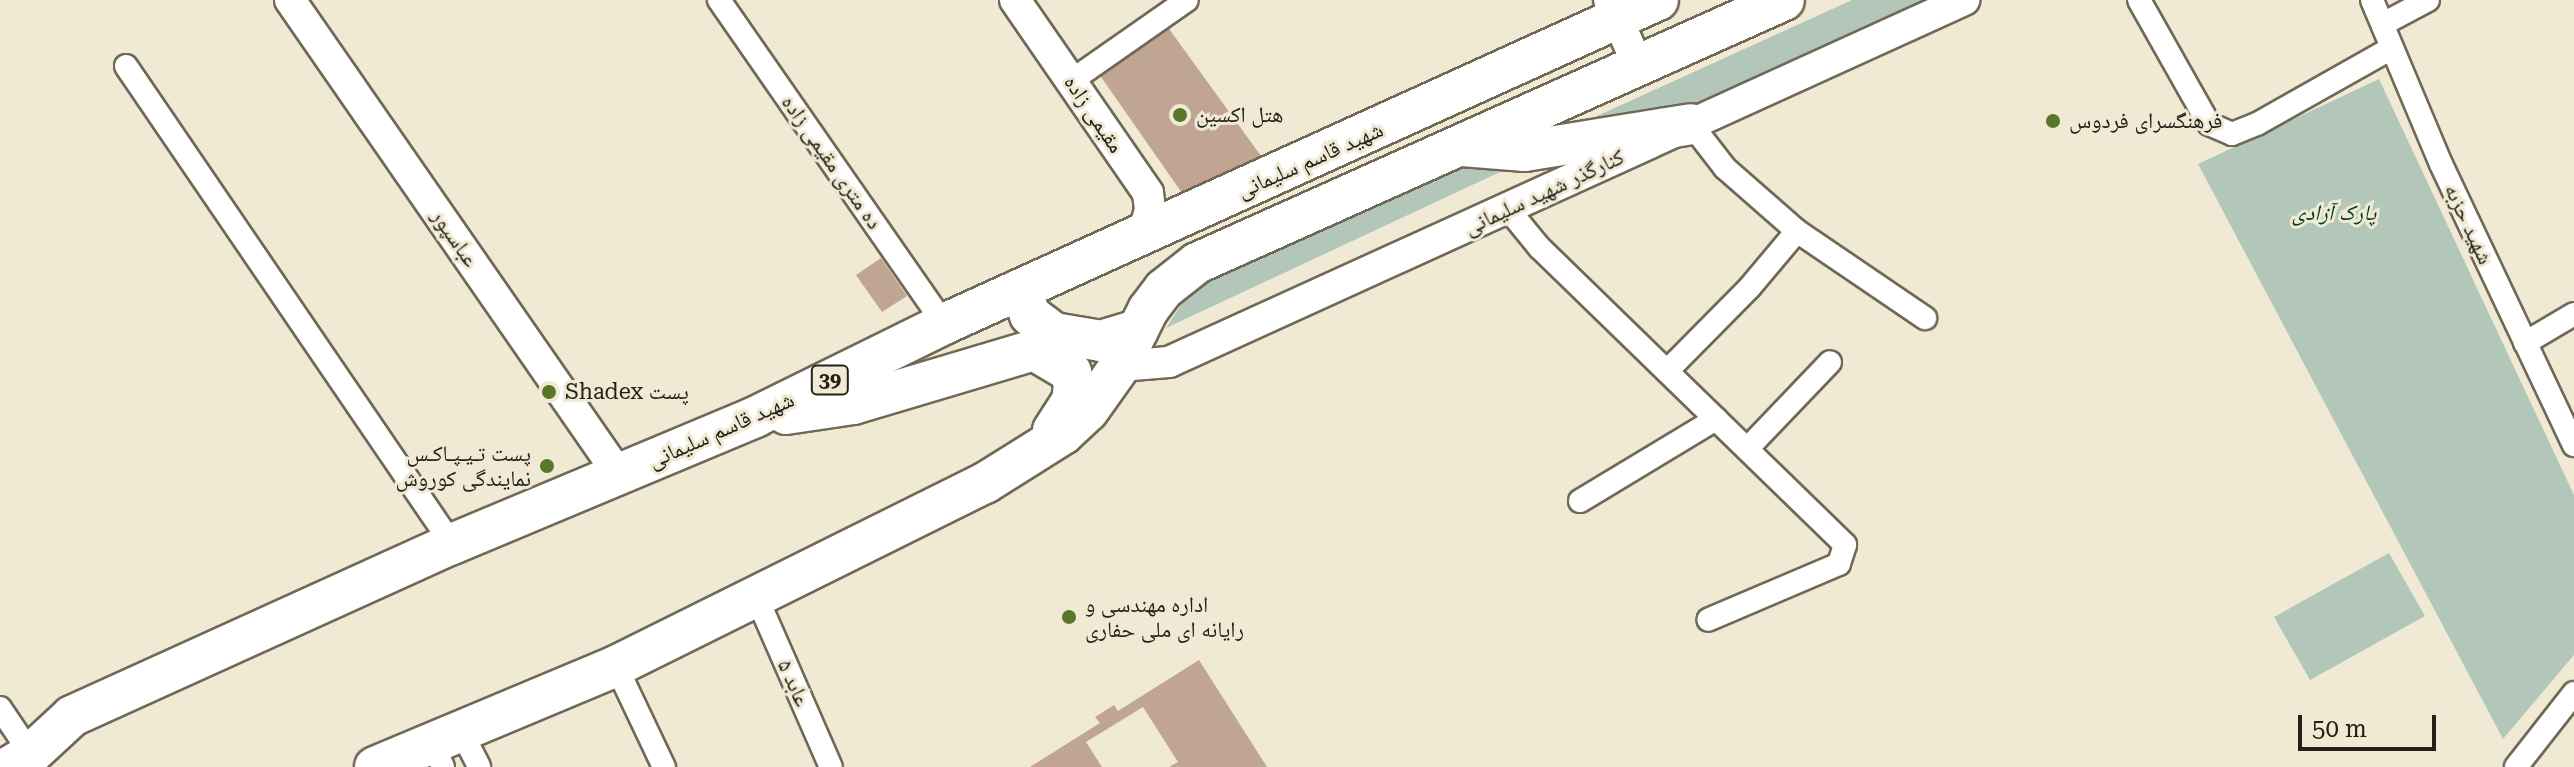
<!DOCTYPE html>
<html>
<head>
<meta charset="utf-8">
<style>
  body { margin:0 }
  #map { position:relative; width:2574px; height:767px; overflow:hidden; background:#f0ead4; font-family:"Roboto Serif","Noto Naskh Arabic",serif }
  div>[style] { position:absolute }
  .green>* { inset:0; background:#b2c7ba }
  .building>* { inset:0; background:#bfa592 }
  .roads { filter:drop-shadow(2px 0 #6f6956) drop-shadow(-2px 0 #6f6956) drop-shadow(0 2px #6f6956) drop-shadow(0 -2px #6f6956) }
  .street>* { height:22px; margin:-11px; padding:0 11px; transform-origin:11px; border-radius:11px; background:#fff }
  .secondary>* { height:30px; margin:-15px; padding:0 15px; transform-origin:15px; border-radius:15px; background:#fff }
  .highway>* { height:40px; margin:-20px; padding:0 20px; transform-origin:20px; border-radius:20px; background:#fff }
  .dots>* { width:22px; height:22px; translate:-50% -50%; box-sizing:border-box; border:4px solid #f0ead4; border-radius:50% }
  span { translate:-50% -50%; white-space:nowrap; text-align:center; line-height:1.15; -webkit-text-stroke:6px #f0ead4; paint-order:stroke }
  .shield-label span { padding:2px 6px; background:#f0ead4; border:2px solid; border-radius:6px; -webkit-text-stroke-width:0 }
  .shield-label { font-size:20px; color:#222018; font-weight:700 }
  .street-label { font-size:22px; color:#222018 }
  .poi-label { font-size:22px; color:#222018 }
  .left { translate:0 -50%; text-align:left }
  .right { translate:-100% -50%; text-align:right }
  .park-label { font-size:22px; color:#013b22; font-style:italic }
  .scale { position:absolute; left:2298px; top:715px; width:138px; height:36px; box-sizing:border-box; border:4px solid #222018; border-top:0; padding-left:10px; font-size:24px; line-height:28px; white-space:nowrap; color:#222018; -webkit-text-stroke:6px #f0ead4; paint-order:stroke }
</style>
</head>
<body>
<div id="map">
  <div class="green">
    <i style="clip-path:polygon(1852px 0,1929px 0,1659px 125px,1564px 131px)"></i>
    <i style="clip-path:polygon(2379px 79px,2574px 495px,2574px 655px,2503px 739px,2198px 164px)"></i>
    <i style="clip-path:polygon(1464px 165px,1515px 165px,1166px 328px,1195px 283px)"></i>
    <i style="clip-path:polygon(2389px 553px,2425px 616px,2310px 680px,2274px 617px)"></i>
  </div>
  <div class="building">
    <i style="clip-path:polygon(1167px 26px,1261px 156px,1182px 193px,1099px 74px)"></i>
    <i style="clip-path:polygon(881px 258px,907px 296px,882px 312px,856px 275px)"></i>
    <i style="clip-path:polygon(1199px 660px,1267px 767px,1169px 767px,1178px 762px,1143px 707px,1086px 742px,1102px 767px,1030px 767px,1100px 723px,1095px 717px,1114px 705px,1118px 711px)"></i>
  </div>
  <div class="roads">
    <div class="street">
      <i style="left:719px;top:0;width:394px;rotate:55.2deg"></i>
      <i style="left:2139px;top:0;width:142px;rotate:60.6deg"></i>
      <i style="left:2209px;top:124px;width:25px;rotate:23deg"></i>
      <i style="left:2232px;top:134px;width:27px;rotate:-22deg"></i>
      <i style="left:2257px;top:124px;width:155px;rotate:-29.4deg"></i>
      <i style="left:2372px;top:0;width:178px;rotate:67.2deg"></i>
      <i style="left:2441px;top:164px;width:311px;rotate:64.7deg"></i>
      <i style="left:2383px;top:24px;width:51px;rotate:-28.1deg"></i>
      <i style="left:126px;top:66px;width:579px;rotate:55.71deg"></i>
      <i style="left:1071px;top:81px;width:141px;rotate:-34.9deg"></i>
      <i style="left:1691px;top:124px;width:56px;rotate:52.3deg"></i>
      <i style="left:1725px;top:168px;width:96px;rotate:41.2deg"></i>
      <i style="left:1797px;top:231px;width:155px;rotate:34.2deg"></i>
      <i style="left:1508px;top:209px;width:49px;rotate:50.8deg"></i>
      <i style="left:1539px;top:247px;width:427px;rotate:44.2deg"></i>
      <i style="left:1845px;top:545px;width:20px;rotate:108deg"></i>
      <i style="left:1839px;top:564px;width:142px;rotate:156.9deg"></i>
      <i style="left:2525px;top:343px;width:57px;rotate:-30.6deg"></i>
      <i style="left:1667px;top:371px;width:118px;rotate:-45.3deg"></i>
      <i style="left:1750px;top:287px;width:73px;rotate:-50deg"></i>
      <i style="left:1747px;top:449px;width:120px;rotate:-46.3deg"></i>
      <i style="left:1580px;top:501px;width:159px;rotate:-31.1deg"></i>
      <i style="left:757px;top:598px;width:184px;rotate:66.4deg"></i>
      <i style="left:616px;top:666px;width:112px;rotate:64.6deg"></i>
      <i style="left:0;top:708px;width:55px;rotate:56deg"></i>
      <i style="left:462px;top:733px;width:38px;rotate:63deg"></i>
      <i style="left:432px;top:744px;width:25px;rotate:64deg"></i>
      <i style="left:2516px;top:767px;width:94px;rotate:-51.9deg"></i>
    </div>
    <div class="secondary">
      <i style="left:290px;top:0;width:579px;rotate:55.27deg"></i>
      <i style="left:1015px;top:0;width:234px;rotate:55.4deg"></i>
      <i style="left:1148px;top:193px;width:17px;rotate:83deg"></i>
      <i style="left:1150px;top:210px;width:26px;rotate:106deg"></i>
      <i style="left:1609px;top:0;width:71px;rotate:66deg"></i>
      <i style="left:1120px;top:366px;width:49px;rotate:-4.7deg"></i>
      <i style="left:1169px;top:362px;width:874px;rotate:-24.48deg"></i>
    </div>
    <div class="highway">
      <i style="left:1462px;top:146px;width:63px;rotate:4.5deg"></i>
      <i style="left:1525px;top:151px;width:168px;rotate:-9.2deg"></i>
      <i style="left:1027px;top:287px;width:10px;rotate:107deg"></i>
      <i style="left:1024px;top:297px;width:19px;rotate:72deg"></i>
      <i style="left:1030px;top:315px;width:30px;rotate:37deg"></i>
      <i style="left:1054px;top:333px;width:48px;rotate:9.7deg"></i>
      <i style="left:1101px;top:341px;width:39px;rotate:-17deg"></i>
      <i style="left:786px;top:414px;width:68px;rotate:-8.5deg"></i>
      <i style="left:853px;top:404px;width:189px;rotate:-16.6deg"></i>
      <i style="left:1034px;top:350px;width:43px;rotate:30.7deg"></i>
      <i style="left:1071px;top:372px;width:13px;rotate:77deg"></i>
      <i style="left:1074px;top:385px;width:16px;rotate:97deg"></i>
      <i style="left:1072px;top:401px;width:35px;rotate:123deg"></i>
      <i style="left:9px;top:767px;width:26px;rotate:-31deg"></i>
      <i style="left:31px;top:754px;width:56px;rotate:-42.8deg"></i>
      <i style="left:72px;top:716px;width:417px;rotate:-24.4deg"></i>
      <i style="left:452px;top:544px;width:329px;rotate:-22.7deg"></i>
      <i style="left:755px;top:417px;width:211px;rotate:-26.2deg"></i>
      <i style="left:944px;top:324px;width:784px;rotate:-24.41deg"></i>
      <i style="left:375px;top:767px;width:261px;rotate:-22.7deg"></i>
      <i style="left:616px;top:666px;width:412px;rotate:-26.4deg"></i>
      <i style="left:985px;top:483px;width:92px;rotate:-32.1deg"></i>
      <i style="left:1063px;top:434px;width:34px;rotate:-43deg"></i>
      <i style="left:1088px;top:411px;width:55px;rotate:-54.6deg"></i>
      <i style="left:1120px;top:366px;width:63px;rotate:-63.4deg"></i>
      <i style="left:1148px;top:310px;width:26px;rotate:-53deg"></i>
      <i style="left:1164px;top:289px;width:42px;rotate:-38.2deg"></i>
      <i style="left:1197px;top:263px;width:643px;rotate:-24.13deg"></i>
    </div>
  </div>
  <div class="dots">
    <i style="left:1180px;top:115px;background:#59762b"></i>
    <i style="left:2053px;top:121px;background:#59762b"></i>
    <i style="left:549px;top:392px;background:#59762b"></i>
    <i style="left:547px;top:466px;background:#59762b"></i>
    <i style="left:1069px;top:617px;background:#59762b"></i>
  </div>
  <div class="shield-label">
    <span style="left:830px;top:380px">39</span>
  </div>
  <div class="street-label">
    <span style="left:1094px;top:114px;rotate:56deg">مقیمی زاده</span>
    <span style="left:1310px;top:160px;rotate:-24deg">شهید قاسم سلیمانی</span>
    <span style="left:832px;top:162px;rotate:55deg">ده متری مقیمی زاده</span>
    <span style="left:1544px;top:192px;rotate:-25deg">کنارگذر شهید سلیمانی</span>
    <span style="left:2469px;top:224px;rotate:65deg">شهید حزبه</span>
    <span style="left:455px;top:238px;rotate:55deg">عباسپور</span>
    <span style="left:721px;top:430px;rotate:-24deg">شهید قاسم سلیمانی</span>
    <span style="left:794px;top:683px;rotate:66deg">عابد ۵</span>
  </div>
  <div class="poi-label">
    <span class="left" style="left:1196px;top:115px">هتل اکسین</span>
    <span class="left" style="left:2069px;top:121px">فرهنگسرای فردوس</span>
    <span class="left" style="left:565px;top:392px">Shadex پست</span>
    <span class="right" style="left:531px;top:466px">پست تـیـپـاکـس<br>نمایندگی کوروش</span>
    <span class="left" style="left:1085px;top:617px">اداره مهندسی و<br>رایانه ای ملی حفاری</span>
  </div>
  <div class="park-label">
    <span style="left:2334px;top:213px">پارک آزادی</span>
  </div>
  <div class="scale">50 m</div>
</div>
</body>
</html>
